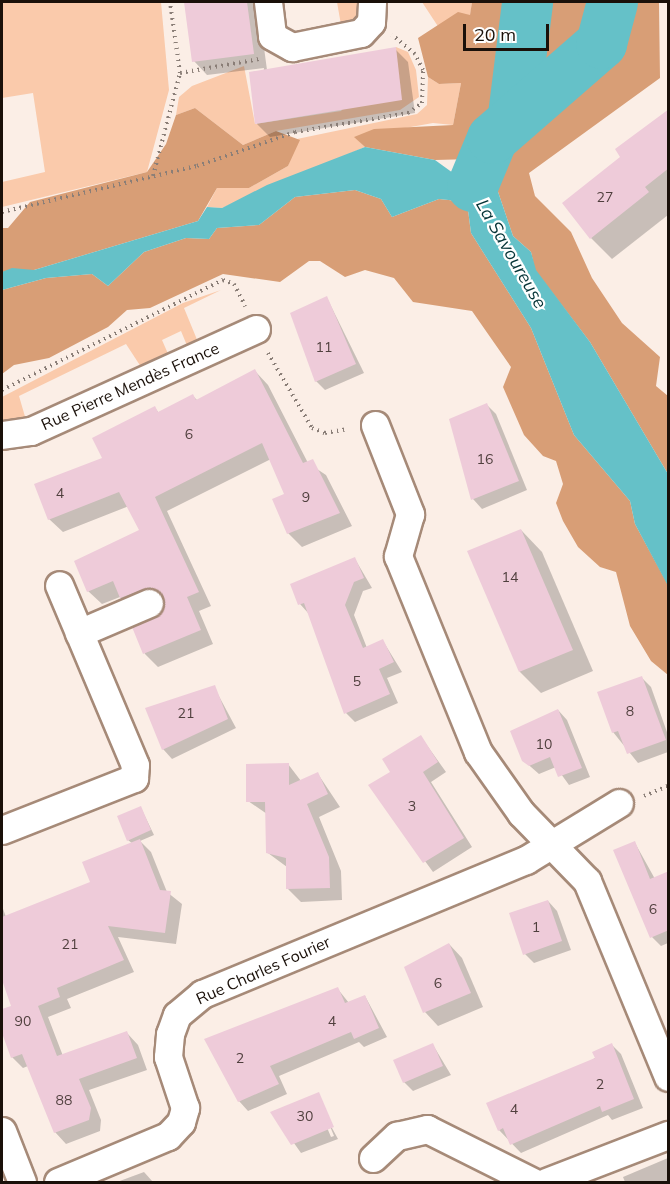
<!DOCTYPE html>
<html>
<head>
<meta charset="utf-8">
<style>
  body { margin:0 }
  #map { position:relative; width:670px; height:1184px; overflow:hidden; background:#fbeee6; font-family:Mulish,sans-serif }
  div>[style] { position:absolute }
  .green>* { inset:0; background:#facaab }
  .forest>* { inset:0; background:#d89e76 }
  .water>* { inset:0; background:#65c1c8 }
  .shadow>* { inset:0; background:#0003 }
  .river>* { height:51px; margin:-25.5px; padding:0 25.5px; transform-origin:25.5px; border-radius:25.5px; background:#65c1c8 }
  .building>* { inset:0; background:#eecbd9 }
  .path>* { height:4px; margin-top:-2px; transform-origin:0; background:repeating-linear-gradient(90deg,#8a7e77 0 1.5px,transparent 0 6px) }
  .roads { filter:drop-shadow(2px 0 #a68a78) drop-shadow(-2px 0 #a68a78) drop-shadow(0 2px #a68a78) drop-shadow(0 -2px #a68a78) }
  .minor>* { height:27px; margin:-13.5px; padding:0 13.5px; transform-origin:13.5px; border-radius:13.5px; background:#fff }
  span { translate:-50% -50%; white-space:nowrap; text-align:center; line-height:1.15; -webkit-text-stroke:4.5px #fff; paint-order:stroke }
  .number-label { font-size:14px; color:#4f3f3d }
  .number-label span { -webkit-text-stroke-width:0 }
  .street-label { font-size:16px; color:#1a1009 }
  .water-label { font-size:18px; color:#043336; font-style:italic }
  .frame { position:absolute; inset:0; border:3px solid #1a1009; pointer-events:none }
  .scale { position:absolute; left:463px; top:24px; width:86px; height:27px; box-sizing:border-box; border:3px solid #1a1009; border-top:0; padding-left:8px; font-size:18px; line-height:21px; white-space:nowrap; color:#1a1009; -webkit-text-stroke:4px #fff; paint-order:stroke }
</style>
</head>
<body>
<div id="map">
  <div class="green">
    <i style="clip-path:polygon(2px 2px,161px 2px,169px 90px,147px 172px,2px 207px,2px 182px,45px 172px,33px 93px,2px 98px)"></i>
    <i style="clip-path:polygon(337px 2px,360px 2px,357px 19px,341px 25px)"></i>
    <i style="clip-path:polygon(422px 2px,472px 2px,461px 80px,441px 31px)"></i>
    <i style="clip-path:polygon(396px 47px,408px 52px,416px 70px,419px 97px,400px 110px,276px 131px,243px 145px,195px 108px,176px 115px,179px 97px,192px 86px,244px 66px,255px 124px,341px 111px)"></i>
    <i style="clip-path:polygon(428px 77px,439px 84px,461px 83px,453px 125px,433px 123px,355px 137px,365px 147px,222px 208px,207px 207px,217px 188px,249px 188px,288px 166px,297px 139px,417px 114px,427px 105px)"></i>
    <i style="clip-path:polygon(221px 290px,184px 308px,198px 342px,188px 348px,181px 331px,162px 340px,169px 356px,143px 370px,126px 344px,19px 396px,26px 420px,2px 423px,2px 397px,183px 303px)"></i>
  </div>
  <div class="forest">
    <i style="clip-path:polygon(472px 2px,659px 2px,660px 78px,529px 173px,535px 196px,571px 232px,592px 278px,622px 323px,660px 357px,656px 386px,668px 396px,668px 474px,590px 342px,535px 270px,531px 252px,513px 236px,494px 180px,493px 153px,475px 144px,473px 159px,435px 160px,365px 147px,354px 137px,374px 129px,453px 125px,461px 83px,439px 84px,428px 77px,418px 38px,458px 12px,470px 15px)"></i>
    <i style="clip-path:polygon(195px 108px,243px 145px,276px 131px,300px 140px,288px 166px,249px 188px,217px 188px,198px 221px,34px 270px,2px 272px,2px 228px,8px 228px,30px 202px,147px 172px,166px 144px,176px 115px)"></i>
    <i style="clip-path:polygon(355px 190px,381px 199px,392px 217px,439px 199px,467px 202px,471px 233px,531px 328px,574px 435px,630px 501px,635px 524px,668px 585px,668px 675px,651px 661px,630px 626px,616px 572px,600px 567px,578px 547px,563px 521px,556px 503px,563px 484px,556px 461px,543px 456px,524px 435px,503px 387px,511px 367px,472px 311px,413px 302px,394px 278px,365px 270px,345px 277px,320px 261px,309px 261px,280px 282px,223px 274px,150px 308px,127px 310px,108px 327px,49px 358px,14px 365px,2px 374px,2px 290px,46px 278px,92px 274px,108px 286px,144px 252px,186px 238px,209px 239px,217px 228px,259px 225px,295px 197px)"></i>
  </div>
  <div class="water">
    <i style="clip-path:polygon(475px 144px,493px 153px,494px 180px,513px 236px,531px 252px,536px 270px,590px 342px,668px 474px,668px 586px,635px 524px,630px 501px,574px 435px,531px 328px,471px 233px,467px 202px,439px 199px,392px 217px,381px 199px,355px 190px,295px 197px,259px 225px,217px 228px,209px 239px,186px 238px,144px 252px,108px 286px,92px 274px,46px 278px,2px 290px,2px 272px,12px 268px,34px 270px,198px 221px,207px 207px,222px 208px,267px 185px,365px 147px,435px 160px,453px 173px,473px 159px)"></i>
  </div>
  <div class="shadow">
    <i style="clip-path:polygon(189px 2px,266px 2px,259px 10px,267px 70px,395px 49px,408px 62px,415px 113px,270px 137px,257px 124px,264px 68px,207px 75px,194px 61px)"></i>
    <i style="clip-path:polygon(668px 110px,668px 215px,612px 259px,591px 238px,622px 157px)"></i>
    <i style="clip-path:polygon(327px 298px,364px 373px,325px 390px,316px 381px)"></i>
    <i style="clip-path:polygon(255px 371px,268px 385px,308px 463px,326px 475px,352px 526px,302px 547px,288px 533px,286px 495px,271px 459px,167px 511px,211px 606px,199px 611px,213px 644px,158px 667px,145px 654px,134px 628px,164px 613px,162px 602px,134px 611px,120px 597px,102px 604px,88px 591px,141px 531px,129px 506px,63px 532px,49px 519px,155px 408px,159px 413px,193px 396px,198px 401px)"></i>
    <i style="clip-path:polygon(487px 405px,496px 414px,527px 490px,482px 509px,473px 499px,451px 420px)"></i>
    <i style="clip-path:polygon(521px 530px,542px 552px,593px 671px,541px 693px,520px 672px)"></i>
    <i style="clip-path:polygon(355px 559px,372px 588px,363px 591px,354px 615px,367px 648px,383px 641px,402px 672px,387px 678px,398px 703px,355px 722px,346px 713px,309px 614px,300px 604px)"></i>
    <i style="clip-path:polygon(641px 677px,651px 687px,668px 735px,668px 752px,638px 763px,613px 732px)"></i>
    <i style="clip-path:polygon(214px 687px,236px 728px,172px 759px,163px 749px)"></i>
    <i style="clip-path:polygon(558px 710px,567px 720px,590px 777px,569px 785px,556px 767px,539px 774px,523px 760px)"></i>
    <i style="clip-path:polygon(421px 737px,446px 772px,431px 782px,472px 847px,433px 872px,370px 786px,392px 772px)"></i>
    <i style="clip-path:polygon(288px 764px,301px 781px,318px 774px,340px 807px,319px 817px,341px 871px,342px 900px,301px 902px,288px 889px,287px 867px,268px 853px,267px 814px,248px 801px)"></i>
    <i style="clip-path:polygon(141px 808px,154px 835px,140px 841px,151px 852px,167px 892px,182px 904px,176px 944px,118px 937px,134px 972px,67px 999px,71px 1008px,48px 1017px,63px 1056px,127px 1033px,138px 1045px,147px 1070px,89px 1090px,101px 1120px,100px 1131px,66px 1144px,55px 1132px,28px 1066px,23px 1068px,12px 1057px,2px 1029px,2px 1011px,13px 1007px,2px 976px,2px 906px,6px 917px,92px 883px,133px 844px,128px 840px)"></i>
    <i style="clip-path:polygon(635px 843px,655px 879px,668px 873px,668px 943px,661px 946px,652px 937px)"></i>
    <i style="clip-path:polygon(548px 901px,557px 911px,571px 950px,534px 963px,525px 954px)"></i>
    <i style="clip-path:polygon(449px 944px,462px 958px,483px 1007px,438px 1026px,425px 1012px)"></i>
    <i style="clip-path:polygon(337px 988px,349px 1003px,365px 996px,387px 1037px,364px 1047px,359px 1042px,279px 1076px,287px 1094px,248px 1111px,239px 1101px)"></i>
    <i style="clip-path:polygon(433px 1045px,451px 1075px,413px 1091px,404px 1082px)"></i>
    <i style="clip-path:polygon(612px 1045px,621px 1054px,643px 1108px,612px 1120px,608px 1115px,521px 1153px,499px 1130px)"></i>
    <i style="clip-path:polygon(evenodd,314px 1095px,338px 1139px,301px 1153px,272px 1112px,314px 1095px,317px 1104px,321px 1104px,334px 1136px,331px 1137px,317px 1104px)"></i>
    <i style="clip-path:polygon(668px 1158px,668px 1182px,625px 1182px,623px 1177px)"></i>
    <i style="clip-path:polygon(144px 1172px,153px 1182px,117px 1182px)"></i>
  </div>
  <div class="river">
    <i style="left:513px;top:115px;width:114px;rotate:-82.9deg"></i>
    <i style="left:472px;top:186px;width:52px;rotate:-67.4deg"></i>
    <i style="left:492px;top:138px;width:145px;rotate:-41.1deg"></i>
    <i style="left:601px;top:43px;width:42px;rotate:-75deg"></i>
  </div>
  <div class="building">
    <i style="clip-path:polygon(184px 2px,247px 2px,254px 54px,192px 62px)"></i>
    <i style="clip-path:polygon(396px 47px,402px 100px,255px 124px,249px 72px)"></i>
    <i style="clip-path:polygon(669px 109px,669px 168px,645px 187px,649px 192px,590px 239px,562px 203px,620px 157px,615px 149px)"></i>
    <i style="clip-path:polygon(327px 296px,356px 364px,315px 382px,290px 313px)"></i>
    <i style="clip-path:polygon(255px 369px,303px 463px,313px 459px,340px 513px,287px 534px,272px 499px,284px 494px,262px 443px,155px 497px,199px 592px,187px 597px,201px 630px,143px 654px,132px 627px,161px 613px,163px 596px,150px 587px,120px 598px,113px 581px,87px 592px,74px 561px,139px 530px,119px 492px,48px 520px,34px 484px,102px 458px,92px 438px,155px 406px,158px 412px,193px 394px,196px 400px)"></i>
    <i style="clip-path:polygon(487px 403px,519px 481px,471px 500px,449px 419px)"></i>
    <i style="clip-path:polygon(521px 529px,573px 650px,519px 672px,467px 551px)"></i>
    <i style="clip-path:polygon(355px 557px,364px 578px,354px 582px,345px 605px,363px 648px,383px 639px,394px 662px,379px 669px,390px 694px,344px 714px,304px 603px,298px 605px,290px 584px)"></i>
    <i style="clip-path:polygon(642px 676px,666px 740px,627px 754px,618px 731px,612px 733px,597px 692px)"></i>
    <i style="clip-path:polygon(215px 685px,228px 719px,162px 750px,145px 708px)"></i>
    <i style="clip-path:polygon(558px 709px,582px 768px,558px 777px,550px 757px,529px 766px,522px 761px,510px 731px)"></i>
    <i style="clip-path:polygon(421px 735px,438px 762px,423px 772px,464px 838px,423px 863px,368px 785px,390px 772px,382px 759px)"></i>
    <i style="clip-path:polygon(289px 763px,289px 785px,318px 772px,328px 794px,307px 804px,329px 857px,330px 888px,286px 889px,286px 858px,266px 853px,265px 802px,246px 802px,246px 764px)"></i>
    <i style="clip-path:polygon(141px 806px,151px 830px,127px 841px,117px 816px)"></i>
    <i style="clip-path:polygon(140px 839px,160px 890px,171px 891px,165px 933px,108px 926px,124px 960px,57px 988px,60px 997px,38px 1006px,57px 1056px,127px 1031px,137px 1058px,79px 1079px,91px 1108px,89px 1120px,54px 1133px,22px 1054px,11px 1058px,2px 1033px,2px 1009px,11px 1006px,2px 980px,2px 917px,90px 882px,82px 862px)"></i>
    <i style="clip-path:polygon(635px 841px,650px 879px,669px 871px,669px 930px,650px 938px,613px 850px)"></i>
    <i style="clip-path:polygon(548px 900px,562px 941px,523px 955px,509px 913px)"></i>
    <i style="clip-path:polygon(449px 943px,471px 993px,423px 1013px,404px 967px)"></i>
    <i style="clip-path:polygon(338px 987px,345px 1003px,365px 995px,379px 1028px,354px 1039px,351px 1032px,270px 1066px,279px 1084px,238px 1102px,204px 1039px)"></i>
    <i style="clip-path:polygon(433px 1043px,443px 1066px,403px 1083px,393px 1060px)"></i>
    <i style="clip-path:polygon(612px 1043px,634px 1099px,602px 1112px,600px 1106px,510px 1145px,503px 1128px,498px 1131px,486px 1103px,595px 1058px,592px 1052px)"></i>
    <i style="clip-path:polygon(319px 1092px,334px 1127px,291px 1145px,270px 1112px)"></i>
  </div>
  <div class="path">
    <i style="left:180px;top:73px;width:80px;rotate:-10deg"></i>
    <i style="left:153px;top:176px;width:106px;rotate:-75.3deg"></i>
    <i style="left:180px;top:73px;width:72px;rotate:-98deg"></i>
    <i style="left:2px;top:212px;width:200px;rotate:-13.3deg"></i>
    <i style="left:197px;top:166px;width:104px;rotate:-19.1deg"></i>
    <i style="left:295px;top:132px;width:115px;rotate:-9.5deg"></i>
    <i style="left:408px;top:113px;width:17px;rotate:-36deg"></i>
    <i style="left:422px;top:103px;width:33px;rotate:-88deg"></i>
    <i style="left:423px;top:70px;width:18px;rotate:-117deg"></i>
    <i style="left:415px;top:54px;width:30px;rotate:-140deg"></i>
    <i style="left:268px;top:353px;width:87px;rotate:59.6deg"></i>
    <i style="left:312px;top:428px;width:14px;rotate:21deg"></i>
    <i style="left:325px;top:433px;width:23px;rotate:-10deg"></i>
    <i style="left:2px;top:390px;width:247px;rotate:-26.5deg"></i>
    <i style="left:223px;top:280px;width:12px;rotate:20deg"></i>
    <i style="left:234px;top:284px;width:25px;rotate:63deg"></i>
    <i style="left:644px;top:796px;width:26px;rotate:-23deg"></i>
  </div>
  <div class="roads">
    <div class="minor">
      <i style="left:268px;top:2px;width:34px;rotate:83deg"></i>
      <i style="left:272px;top:36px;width:23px;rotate:29deg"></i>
      <i style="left:292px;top:47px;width:70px;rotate:-11.5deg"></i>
      <i style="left:361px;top:33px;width:15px;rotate:-48deg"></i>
      <i style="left:371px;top:22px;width:20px;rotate:-87deg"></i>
      <i style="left:375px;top:425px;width:96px;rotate:68.5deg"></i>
      <i style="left:410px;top:514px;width:44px;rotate:105.9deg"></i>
      <i style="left:398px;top:556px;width:212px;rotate:67.8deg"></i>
      <i style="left:478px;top:752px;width:75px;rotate:54.8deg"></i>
      <i style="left:521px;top:813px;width:95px;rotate:45.9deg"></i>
      <i style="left:587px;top:881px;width:212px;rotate:67.5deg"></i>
      <i style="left:2px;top:435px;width:29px;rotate:-8deg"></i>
      <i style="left:31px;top:431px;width:247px;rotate:-24.4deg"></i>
      <i style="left:79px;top:633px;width:76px;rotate:-23.2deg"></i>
      <i style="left:2px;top:830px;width:142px;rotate:-21.5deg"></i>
      <i style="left:134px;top:778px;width:13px;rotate:-86deg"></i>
      <i style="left:135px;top:765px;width:195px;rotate:-112.9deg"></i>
      <i style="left:2px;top:1131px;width:55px;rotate:68.6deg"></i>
      <i style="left:373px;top:1158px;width:33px;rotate:-43deg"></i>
      <i style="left:397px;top:1136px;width:31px;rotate:-13deg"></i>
      <i style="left:427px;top:1129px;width:119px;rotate:26.6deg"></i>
      <i style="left:58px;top:1182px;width:119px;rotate:-22.7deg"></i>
      <i style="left:168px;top:1136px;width:19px;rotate:-47deg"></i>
      <i style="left:181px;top:1122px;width:15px;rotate:-74deg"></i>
      <i style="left:185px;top:1108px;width:54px;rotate:-108.4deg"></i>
      <i style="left:168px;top:1057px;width:23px;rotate:-85deg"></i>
      <i style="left:170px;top:1034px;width:20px;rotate:-70deg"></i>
      <i style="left:177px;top:1015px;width:33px;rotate:-40deg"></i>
      <i style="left:202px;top:994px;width:351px;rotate:-22.5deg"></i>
      <i style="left:526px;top:860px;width:109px;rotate:-31.5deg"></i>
      <i style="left:546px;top:1182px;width:131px;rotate:-21.1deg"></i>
    </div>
  </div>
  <div class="number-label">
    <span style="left:605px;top:197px">27</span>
    <span style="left:324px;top:347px">11</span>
    <span style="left:189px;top:434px">6</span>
    <span style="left:485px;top:459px">16</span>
    <span style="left:60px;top:493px">4</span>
    <span style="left:306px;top:497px">9</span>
    <span style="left:510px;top:577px">14</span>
    <span style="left:357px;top:681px">5</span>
    <span style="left:630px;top:711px">8</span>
    <span style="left:186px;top:713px">21</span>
    <span style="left:544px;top:744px">10</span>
    <span style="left:412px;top:806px">3</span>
    <span style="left:653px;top:909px">6</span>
    <span style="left:536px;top:927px">1</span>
    <span style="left:70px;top:944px">21</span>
    <span style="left:438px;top:983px">6</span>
    <span style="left:23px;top:1021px">90</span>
    <span style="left:332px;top:1021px">4</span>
    <span style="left:240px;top:1058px">2</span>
    <span style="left:600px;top:1084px">2</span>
    <span style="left:64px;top:1100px">88</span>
    <span style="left:514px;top:1109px">4</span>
    <span style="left:305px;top:1116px">30</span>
  </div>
  <div class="street-label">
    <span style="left:130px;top:386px;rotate:-24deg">Rue Pierre Mendès France</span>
    <span style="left:263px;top:970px;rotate:-24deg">Rue Charles Fourier</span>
  </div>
  <div class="water-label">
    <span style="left:511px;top:254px;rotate:60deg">La Savoureuse</span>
  </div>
  <div class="frame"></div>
  <div class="scale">20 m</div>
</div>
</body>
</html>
